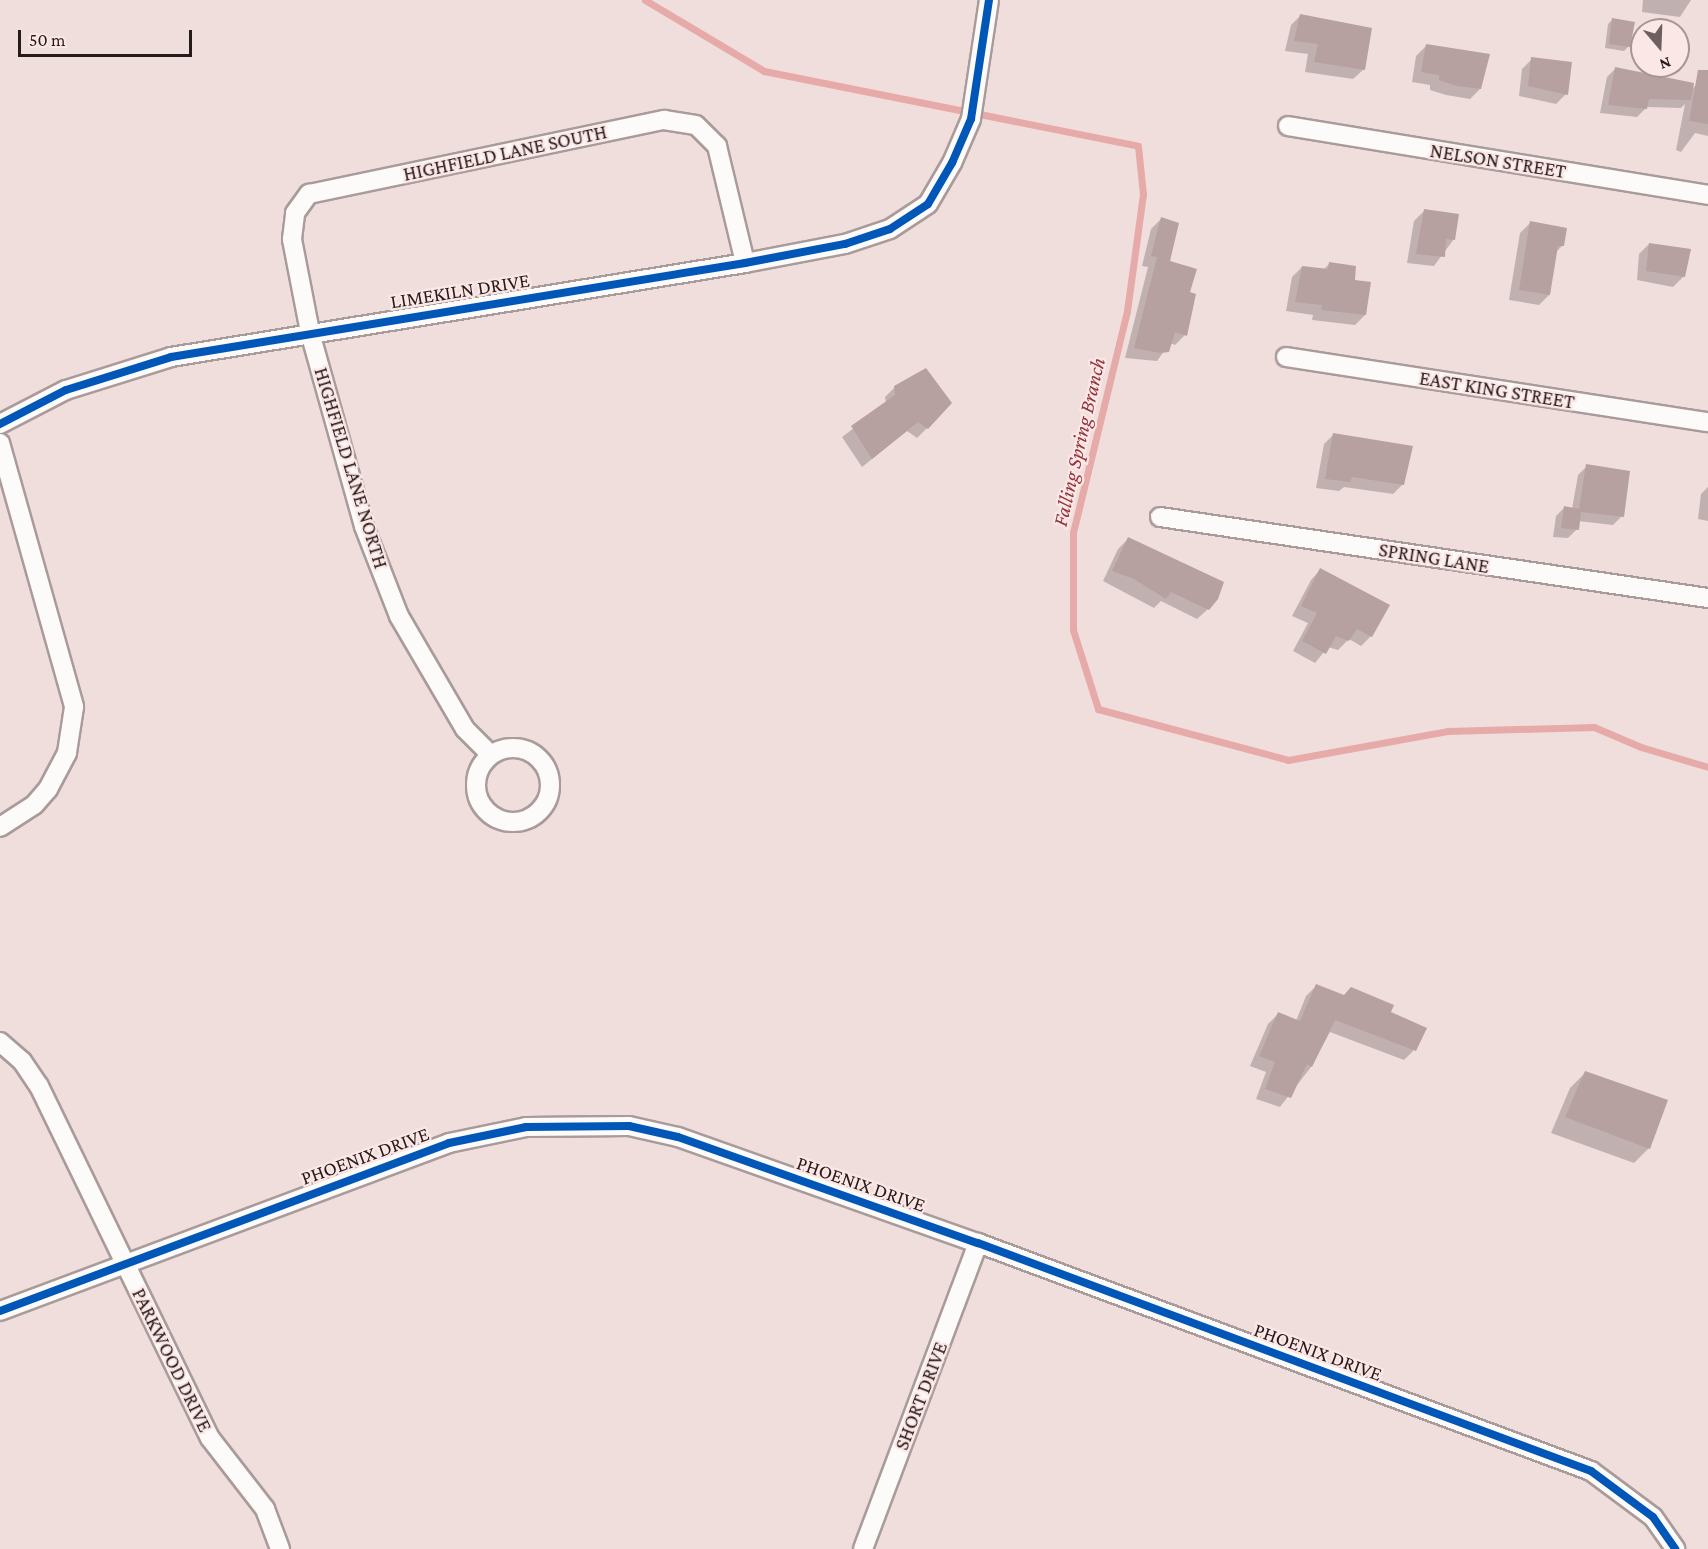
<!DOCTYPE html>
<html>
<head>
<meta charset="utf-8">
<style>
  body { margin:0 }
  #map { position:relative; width:1708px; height:1549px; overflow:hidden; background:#f0dedd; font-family:"Crimson Pro",serif }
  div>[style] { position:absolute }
  .shadow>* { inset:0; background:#0003 }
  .stream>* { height:7px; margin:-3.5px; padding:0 3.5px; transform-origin:3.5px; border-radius:3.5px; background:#e6aaa9 }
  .building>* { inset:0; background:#b6a0a0 }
  .roads { filter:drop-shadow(2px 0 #a99b9a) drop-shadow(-2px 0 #a99b9a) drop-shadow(0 2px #a99b9a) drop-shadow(0 -2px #a99b9a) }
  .street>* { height:18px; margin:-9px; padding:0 9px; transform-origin:9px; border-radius:9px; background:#fdfafa }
  .street>.ring { margin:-9px; padding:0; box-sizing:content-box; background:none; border:18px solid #fdfafa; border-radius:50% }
  .cycleway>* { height:8px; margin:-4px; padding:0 4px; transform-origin:4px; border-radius:4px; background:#0057b8 }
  span { translate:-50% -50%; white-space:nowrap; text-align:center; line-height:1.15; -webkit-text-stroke:4.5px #fbe7e6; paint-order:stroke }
  .street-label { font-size:20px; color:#261a1a }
  .water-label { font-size:21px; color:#90343a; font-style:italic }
  .north { position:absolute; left:1630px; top:18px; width:60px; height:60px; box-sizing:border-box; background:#fbe7e6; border:2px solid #a69594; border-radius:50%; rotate:161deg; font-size:16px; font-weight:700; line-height:24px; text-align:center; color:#261a1a }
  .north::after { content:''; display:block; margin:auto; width:21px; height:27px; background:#6d5f5e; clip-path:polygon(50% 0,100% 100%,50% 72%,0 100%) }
  .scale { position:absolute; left:18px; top:30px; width:174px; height:27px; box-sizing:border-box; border:3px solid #261a1a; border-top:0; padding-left:8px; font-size:18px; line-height:21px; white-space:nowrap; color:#261a1a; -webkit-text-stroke:4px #fbe7e6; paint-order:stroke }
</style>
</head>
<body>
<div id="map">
  <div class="shadow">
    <i style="clip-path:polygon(1643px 0,1691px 0,1680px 17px,1642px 12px)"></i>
    <i style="clip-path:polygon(1301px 15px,1364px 69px,1353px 79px,1305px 72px,1308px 54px,1285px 51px,1291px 25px)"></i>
    <i style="clip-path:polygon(1613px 19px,1629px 46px,1624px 51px,1605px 48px,1608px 24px)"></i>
    <i style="clip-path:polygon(1426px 46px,1480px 89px,1470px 99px,1446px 95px,1430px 90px,1430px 85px,1412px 82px,1416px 56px)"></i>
    <i style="clip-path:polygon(1532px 59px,1566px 94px,1556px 104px,1519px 96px,1522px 69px)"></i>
    <i style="clip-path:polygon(1616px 68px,1691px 90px,1696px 85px,1708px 86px,1708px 136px,1695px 133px,1681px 152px,1676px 150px,1685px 104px,1681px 108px,1647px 107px,1637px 117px,1600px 113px,1607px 77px)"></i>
    <i style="clip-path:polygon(1424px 211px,1454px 239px,1434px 266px,1407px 263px,1414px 221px)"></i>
    <i style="clip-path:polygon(1161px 219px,1168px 262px,1189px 293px,1185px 335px,1175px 345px,1170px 343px,1157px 361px,1125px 358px,1148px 267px,1142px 266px,1151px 229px)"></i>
    <i style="clip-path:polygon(1530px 223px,1563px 245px,1555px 253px,1549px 295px,1539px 305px,1509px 300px,1520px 233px)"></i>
    <i style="clip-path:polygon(1649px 244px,1689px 250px,1683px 277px,1673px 287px,1637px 280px,1639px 254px)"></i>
    <i style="clip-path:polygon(1329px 264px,1353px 282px,1365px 315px,1355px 325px,1312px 320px,1313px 315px,1286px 311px,1292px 277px,1302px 267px,1323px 270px)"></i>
    <i style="clip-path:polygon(895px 387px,927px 428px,917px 438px,907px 431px,862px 467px,842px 437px,886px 404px,885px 397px)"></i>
    <i style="clip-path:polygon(1334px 434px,1403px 484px,1393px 494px,1344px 487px,1339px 491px,1316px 488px,1324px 444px)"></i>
    <i style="clip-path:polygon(1587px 466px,1622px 516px,1613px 525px,1578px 521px,1577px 529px,1568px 538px,1553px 537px,1556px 516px,1565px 507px,1572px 509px,1578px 475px)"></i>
    <i style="clip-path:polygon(1708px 487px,1708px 521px,1698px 519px,1701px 494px)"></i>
    <i style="clip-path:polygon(1128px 539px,1208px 609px,1197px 619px,1161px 601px,1154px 608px,1103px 581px,1118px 549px)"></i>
    <i style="clip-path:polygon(1320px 570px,1371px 636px,1361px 646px,1349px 639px,1338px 650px,1328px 647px,1315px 663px,1293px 651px,1308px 623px,1292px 616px,1311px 580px)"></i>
    <i style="clip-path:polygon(1316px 986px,1425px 1028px,1414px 1050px,1404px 1060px,1330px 1032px,1311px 1067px,1280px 1107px,1256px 1099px,1266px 1072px,1250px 1066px,1268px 1024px,1278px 1014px,1296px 1021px,1306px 996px)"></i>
    <i style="clip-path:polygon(1585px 1073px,1649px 1148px,1634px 1163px,1551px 1133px,1570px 1088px)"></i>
  </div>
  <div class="stream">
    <i style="left:645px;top:0;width:139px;rotate:30.8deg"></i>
    <i style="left:764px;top:71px;width:381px;rotate:11.3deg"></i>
    <i style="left:1138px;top:146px;width:48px;rotate:84.1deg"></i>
    <i style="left:1143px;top:194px;width:118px;rotate:97.8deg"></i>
    <i style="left:1127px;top:311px;width:228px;rotate:103.7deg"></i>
    <i style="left:1073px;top:533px;width:97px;rotate:90deg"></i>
    <i style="left:1073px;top:630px;width:83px;rotate:72.4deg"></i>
    <i style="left:1098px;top:709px;width:197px;rotate:15deg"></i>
    <i style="left:1288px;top:760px;width:163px;rotate:-10.3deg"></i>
    <i style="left:1448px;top:731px;width:146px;rotate:-1.6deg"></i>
    <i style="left:1594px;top:727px;width:51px;rotate:23.1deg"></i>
    <i style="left:1641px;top:747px;width:70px;rotate:16.6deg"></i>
  </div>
  <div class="building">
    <i style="clip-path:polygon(1300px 14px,1372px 28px,1365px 70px,1314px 62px,1318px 44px,1294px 41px)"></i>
    <i style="clip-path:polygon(1612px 18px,1635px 22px,1630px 47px,1609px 44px)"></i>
    <i style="clip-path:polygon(1426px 44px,1490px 54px,1481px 89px,1457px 86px,1439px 80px,1439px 75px,1421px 72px)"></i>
    <i style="clip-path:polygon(1531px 57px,1572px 62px,1568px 95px,1528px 86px)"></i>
    <i style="clip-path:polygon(1615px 67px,1694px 83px,1691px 100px,1649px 99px,1647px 109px,1608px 105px)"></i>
    <i style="clip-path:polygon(1698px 70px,1708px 70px,1708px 124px,1689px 121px)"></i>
    <i style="clip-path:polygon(1424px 209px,1459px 214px,1455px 240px,1446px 239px,1445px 257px,1416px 254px)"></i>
    <i style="clip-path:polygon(1161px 217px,1179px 223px,1170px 261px,1197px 269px,1190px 292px,1196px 294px,1187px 336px,1175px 332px,1169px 352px,1160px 353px,1134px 348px,1157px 257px,1151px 256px)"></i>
    <i style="clip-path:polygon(1530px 221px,1567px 228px,1564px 246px,1558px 246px,1550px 295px,1519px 290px)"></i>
    <i style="clip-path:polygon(1649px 243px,1691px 249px,1685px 277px,1646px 271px)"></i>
    <i style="clip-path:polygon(1329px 262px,1356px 266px,1355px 280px,1371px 282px,1366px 315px,1321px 310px,1322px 305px,1295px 302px,1302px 266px,1328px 269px)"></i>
    <i style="clip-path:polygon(926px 368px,952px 403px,928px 429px,918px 422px,872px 459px,851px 426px,895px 395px,894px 386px)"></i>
    <i style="clip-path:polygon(1333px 433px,1413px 446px,1404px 485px,1352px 477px,1350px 482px,1325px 479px)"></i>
    <i style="clip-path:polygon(1586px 464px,1630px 471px,1624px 517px,1581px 512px,1579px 530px,1561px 528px,1564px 506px,1579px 509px)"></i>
    <i style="clip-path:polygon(1128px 537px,1224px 582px,1218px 599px,1209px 610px,1171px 592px,1166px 599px,1134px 579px,1112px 571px)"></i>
    <i style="clip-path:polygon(1320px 568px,1390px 605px,1372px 637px,1357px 629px,1349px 641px,1336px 636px,1326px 654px,1302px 641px,1317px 613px,1301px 606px)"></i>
    <i style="clip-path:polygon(1316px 984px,1344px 995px,1351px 987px,1394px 1005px,1391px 1012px,1427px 1028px,1416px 1051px,1335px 1020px,1312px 1067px,1307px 1064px,1291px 1098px,1265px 1089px,1275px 1062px,1259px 1056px,1278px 1012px,1300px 1021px)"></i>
    <i style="clip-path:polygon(1585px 1071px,1668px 1100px,1650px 1149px,1565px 1117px)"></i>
  </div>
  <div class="roads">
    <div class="street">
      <i style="left:1288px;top:126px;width:426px;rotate:9.3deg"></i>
      <i style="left:1286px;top:357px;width:427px;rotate:8.8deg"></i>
      <i style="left:0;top:424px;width:74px;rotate:-27.3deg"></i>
      <i style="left:66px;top:390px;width:110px;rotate:-17.4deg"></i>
      <i style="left:171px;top:357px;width:582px;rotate:-9.3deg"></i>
      <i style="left:745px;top:263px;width:102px;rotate:-10.8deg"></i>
      <i style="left:845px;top:244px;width:47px;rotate:-18.4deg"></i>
      <i style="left:890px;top:229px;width:45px;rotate:-33.3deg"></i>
      <i style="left:928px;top:204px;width:48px;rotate:-59.7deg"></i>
      <i style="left:952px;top:163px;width:48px;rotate:-66.6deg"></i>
      <i style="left:971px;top:119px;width:120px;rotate:-81.4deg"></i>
      <i style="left:0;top:443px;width:274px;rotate:74.3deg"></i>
      <i style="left:74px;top:707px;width:47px;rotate:98.7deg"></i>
      <i style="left:67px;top:753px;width:41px;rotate:117.8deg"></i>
      <i style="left:48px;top:789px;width:21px;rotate:131deg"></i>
      <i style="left:34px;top:805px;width:40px;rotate:147.1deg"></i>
      <i style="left:1160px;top:517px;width:554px;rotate:8.41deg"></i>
      <i class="ring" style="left:476px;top:748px;width:56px;height:56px"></i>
      <i style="left:490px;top:754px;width:35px;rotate:-135deg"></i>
      <i style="left:465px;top:729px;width:131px;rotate:-120.3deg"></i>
      <i style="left:399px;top:616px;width:97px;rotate:-111.3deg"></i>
      <i style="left:364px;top:526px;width:201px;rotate:-105.6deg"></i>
      <i style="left:310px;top:332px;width:95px;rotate:-101deg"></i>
      <i style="left:292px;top:239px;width:26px;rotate:-83deg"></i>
      <i style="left:295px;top:213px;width:24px;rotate:-54deg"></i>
      <i style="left:309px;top:194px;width:363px;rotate:-11.8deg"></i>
      <i style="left:664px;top:120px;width:32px;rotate:9deg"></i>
      <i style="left:696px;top:125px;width:30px;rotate:45deg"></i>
      <i style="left:717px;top:146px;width:120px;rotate:76.5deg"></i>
      <i style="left:0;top:1042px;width:29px;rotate:41deg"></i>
      <i style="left:22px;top:1061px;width:30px;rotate:56deg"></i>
      <i style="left:39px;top:1086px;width:391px;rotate:64.1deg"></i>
      <i style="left:210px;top:1438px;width:90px;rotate:52.2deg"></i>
      <i style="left:265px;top:1509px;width:43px;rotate:69.4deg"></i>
      <i style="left:0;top:1311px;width:479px;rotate:-20.5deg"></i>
      <i style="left:449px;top:1143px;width:79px;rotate:-11.7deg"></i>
      <i style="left:526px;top:1127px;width:103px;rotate:-0.6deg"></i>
      <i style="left:629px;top:1126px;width:50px;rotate:12.7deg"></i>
      <i style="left:678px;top:1137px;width:318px;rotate:19.5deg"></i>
      <i style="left:978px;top:1243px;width:654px;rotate:20.4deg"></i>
      <i style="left:1591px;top:1471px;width:77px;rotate:36.6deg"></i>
      <i style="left:1653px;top:1517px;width:39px;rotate:55deg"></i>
      <i style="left:863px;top:1549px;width:327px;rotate:-69.4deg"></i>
    </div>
  </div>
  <div class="cycleway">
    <i style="left:0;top:424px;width:74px;rotate:-27.3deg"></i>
    <i style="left:66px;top:390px;width:110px;rotate:-17.4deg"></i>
    <i style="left:171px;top:357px;width:582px;rotate:-9.3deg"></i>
    <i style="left:745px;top:263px;width:102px;rotate:-10.8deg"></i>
    <i style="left:845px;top:244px;width:47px;rotate:-18.4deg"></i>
    <i style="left:890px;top:229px;width:45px;rotate:-33.3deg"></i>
    <i style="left:928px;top:204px;width:48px;rotate:-59.7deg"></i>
    <i style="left:952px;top:163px;width:48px;rotate:-66.6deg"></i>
    <i style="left:971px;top:119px;width:120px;rotate:-81.4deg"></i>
    <i style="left:0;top:1311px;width:479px;rotate:-20.5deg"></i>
    <i style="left:449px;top:1143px;width:79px;rotate:-11.7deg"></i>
    <i style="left:526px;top:1127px;width:103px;rotate:-0.6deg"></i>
    <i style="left:629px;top:1126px;width:50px;rotate:12.7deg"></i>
    <i style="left:678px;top:1137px;width:318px;rotate:19.5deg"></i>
    <i style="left:978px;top:1243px;width:654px;rotate:20.4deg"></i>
    <i style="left:1591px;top:1471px;width:77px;rotate:36.6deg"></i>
    <i style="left:1653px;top:1517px;width:39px;rotate:55deg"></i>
  </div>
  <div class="street-label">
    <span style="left:505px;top:153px;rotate:-12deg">HIGHFIELD LANE SOUTH</span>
    <span style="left:1498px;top:161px;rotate:9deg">NELSON STREET</span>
    <span style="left:460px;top:291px;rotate:-9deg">LIMEKILN DRIVE</span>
    <span style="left:1497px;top:390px;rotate:9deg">EAST KING STREET</span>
    <span style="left:351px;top:468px;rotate:73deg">HIGHFIELD LANE NORTH</span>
    <span style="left:1434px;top:558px;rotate:9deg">SPRING LANE</span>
    <span style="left:365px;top:1156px;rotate:-20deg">PHOENIX DRIVE</span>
    <span style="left:861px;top:1184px;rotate:19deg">PHOENIX DRIVE</span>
    <span style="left:1318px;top:1352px;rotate:20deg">PHOENIX DRIVE</span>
    <span style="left:172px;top:1360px;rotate:64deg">PARKWOOD DRIVE</span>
    <span style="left:921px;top:1396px;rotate:-69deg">SHORT DRIVE</span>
  </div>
  <div class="water-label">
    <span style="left:1079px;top:442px;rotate:-77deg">Falling Spring Branch</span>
  </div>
  <div class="north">N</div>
  <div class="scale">50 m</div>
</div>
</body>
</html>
